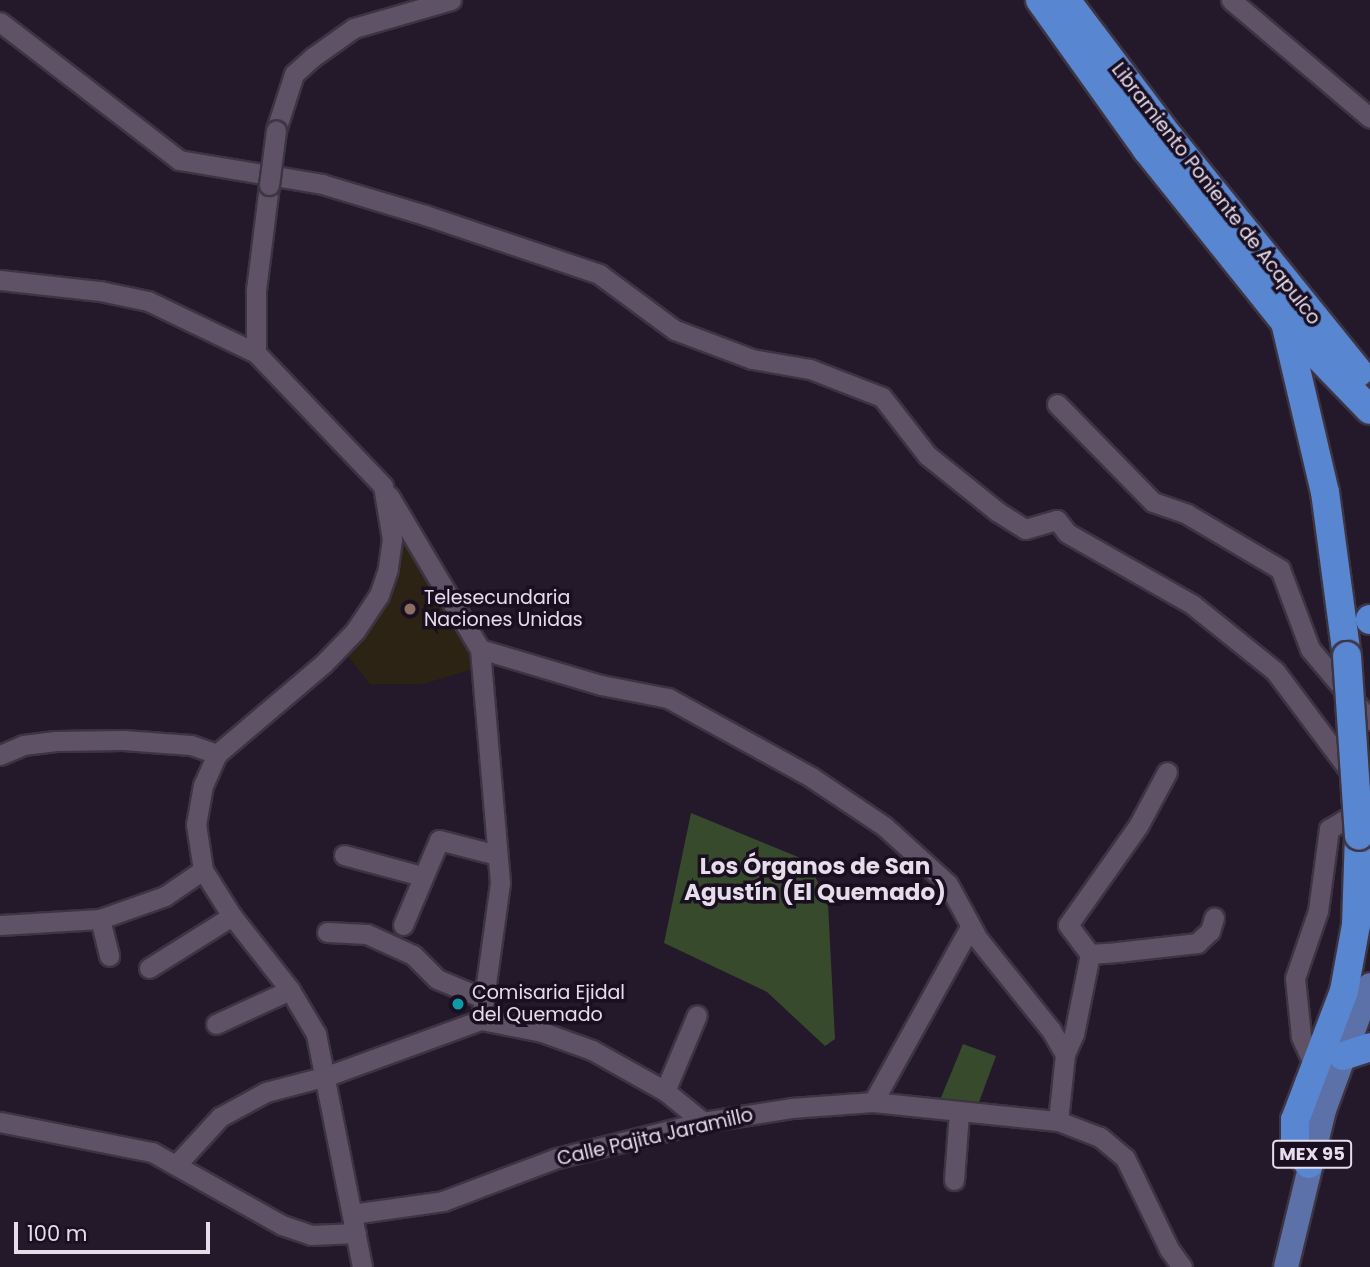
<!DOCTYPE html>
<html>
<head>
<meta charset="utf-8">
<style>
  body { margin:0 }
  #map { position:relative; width:1370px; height:1267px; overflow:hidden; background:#24182b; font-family:Poppins,sans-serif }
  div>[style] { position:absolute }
  .education>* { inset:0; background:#2d2314 }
  .green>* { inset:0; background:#374b2c }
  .roads { filter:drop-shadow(2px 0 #3d3442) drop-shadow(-2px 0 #3d3442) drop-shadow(0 2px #3d3442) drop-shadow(0 -2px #3d3442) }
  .minor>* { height:19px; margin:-9.5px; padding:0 9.5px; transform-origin:9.5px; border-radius:9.5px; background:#5f5267 }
  .major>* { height:24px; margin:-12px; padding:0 12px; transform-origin:12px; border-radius:12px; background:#5b71a7 }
  .highway>* { height:28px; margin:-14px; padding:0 14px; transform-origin:14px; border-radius:14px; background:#5886d1 }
  .bridges { filter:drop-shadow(2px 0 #3d3442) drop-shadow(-2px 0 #3d3442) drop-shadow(0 2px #3d3442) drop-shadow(0 -2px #3d3442) }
  .minor-bridge>* { height:19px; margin:-9.5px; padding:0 9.5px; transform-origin:9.5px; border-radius:9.5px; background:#5f5267 }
  .highway-bridge>* { height:28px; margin:-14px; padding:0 14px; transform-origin:14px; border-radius:14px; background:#5886d1 }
  .dots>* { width:19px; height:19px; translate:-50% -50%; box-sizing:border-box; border:4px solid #1a0f21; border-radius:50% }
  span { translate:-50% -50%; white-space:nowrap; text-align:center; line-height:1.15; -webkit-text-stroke:7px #1a0f21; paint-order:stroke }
  .shield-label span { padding:2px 5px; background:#1a0f21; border:2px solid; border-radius:5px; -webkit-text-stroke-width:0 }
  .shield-label { font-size:18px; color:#e5ddea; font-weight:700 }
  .street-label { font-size:19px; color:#e5ddea }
  .poi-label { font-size:19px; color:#e5ddea }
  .left { translate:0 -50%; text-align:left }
  .quarter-label { font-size:23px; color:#e5ddea; font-weight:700 }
  .scale { position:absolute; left:14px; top:1222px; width:196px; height:32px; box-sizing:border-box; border:4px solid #e5ddea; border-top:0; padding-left:9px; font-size:21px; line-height:24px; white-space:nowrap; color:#e5ddea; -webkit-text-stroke:5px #1a0f21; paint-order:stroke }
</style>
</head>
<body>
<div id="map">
  <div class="education">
    <i style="clip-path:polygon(406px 532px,476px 649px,476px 668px,423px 684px,370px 684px,343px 650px)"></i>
  </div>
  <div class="green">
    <i style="clip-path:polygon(691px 813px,808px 861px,828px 904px,835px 1039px,825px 1046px,767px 992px,664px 943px)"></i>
    <i style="clip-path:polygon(963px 1044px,996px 1056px,975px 1113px,938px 1105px)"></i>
  </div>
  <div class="roads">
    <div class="minor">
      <i style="left:1231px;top:0;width:182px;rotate:40.3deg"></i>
      <i style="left:0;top:22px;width:226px;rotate:37.6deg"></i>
      <i style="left:179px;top:160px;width:145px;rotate:9.5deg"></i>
      <i style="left:322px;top:184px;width:108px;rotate:16.8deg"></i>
      <i style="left:425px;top:215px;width:184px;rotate:18.7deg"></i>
      <i style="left:599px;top:274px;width:94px;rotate:36.4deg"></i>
      <i style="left:675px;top:330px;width:82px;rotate:20.6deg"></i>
      <i style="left:752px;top:359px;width:59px;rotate:9.8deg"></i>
      <i style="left:810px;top:369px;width:77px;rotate:21.3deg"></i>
      <i style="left:882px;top:397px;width:73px;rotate:52.2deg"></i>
      <i style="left:927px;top:455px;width:91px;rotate:38.8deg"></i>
      <i style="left:998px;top:512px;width:32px;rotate:32deg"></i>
      <i style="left:1025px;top:529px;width:33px;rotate:-16deg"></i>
      <i style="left:1057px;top:520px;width:16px;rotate:52deg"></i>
      <i style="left:1067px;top:533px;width:145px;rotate:29.7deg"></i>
      <i style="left:1193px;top:605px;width:105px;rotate:38.8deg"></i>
      <i style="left:1275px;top:671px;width:134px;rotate:53.2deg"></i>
      <i style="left:276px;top:130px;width:59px;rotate:-72.2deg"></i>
      <i style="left:294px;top:74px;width:25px;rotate:-42deg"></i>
      <i style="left:313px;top:57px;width:50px;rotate:-35.3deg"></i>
      <i style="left:354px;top:28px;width:101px;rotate:-16.1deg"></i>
      <i style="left:0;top:280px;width:101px;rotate:6.3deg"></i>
      <i style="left:100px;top:291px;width:49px;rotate:11.8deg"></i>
      <i style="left:148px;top:301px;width:120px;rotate:25.7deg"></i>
      <i style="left:256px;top:353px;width:184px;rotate:46.3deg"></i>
      <i style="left:383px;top:486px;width:54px;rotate:80.4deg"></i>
      <i style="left:392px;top:539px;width:30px;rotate:98deg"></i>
      <i style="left:388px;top:569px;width:28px;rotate:109deg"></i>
      <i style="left:379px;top:595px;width:43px;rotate:123.7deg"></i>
      <i style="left:355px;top:631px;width:46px;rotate:134.1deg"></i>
      <i style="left:323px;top:664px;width:139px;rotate:139.7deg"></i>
      <i style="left:217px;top:754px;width:34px;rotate:114deg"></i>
      <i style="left:203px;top:785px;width:40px;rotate:100deg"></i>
      <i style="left:196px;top:824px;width:47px;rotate:81.3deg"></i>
      <i style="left:203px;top:870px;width:54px;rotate:57.8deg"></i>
      <i style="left:232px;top:916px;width:94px;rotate:51.9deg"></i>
      <i style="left:290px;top:990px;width:51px;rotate:59.4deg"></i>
      <i style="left:316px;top:1034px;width:237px;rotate:78.8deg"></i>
      <i style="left:256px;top:353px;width:63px;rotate:-90deg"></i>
      <i style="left:256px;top:290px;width:106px;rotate:-82.9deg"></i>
      <i style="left:1057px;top:404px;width:137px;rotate:45.6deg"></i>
      <i style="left:1153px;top:502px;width:36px;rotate:19deg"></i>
      <i style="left:1187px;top:514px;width:108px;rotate:30.6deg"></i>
      <i style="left:1280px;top:569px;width:85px;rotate:69.4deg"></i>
      <i style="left:1310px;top:649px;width:93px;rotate:49.8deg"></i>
      <i style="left:389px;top:496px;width:178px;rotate:59.3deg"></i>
      <i style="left:480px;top:649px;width:126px;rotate:16.6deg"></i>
      <i style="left:601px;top:685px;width:68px;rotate:11deg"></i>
      <i style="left:668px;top:698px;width:163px;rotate:28.9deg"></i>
      <i style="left:811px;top:777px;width:88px;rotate:33.9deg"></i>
      <i style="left:884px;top:826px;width:86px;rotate:42.2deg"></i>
      <i style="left:948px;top:884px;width:63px;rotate:61.4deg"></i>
      <i style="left:978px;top:939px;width:117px;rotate:51.3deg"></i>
      <i style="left:1051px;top:1030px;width:28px;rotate:60deg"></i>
      <i style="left:480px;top:649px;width:235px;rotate:85.1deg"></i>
      <i style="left:500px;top:883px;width:138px;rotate:97.9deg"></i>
      <i style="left:0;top:755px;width:25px;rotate:-23deg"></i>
      <i style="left:23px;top:745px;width:33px;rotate:-7deg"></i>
      <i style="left:56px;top:741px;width:67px;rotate:-0.9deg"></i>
      <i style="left:123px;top:740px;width:68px;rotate:4.2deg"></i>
      <i style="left:191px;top:745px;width:28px;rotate:19deg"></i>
      <i style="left:1167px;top:772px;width:61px;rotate:118.2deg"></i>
      <i style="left:1138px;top:826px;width:121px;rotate:125.3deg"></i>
      <i style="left:1068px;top:925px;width:36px;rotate:53deg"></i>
      <i style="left:1090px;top:954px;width:27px;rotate:-4deg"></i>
      <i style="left:1117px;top:952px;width:81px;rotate:-6.4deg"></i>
      <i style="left:1197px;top:943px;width:18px;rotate:-43deg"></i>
      <i style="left:1210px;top:931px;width:14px;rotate:-73deg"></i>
      <i style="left:344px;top:855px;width:81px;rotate:15.1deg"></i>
      <i style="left:100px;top:919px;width:38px;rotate:76deg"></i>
      <i style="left:0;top:925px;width:100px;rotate:-3.4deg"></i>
      <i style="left:100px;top:919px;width:69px;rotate:-19.5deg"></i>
      <i style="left:165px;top:896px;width:46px;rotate:-34.4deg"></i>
      <i style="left:403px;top:925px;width:92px;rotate:-67deg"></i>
      <i style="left:439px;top:840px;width:60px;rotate:14.5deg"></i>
      <i style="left:327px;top:932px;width:40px;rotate:2.9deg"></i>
      <i style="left:367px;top:934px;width:51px;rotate:24.5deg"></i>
      <i style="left:413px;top:955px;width:34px;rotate:45deg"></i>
      <i style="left:437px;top:979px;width:52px;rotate:22.6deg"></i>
      <i style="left:149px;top:968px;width:98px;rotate:-32.1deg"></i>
      <i style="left:216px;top:1024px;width:81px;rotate:-24.7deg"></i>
      <i style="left:1315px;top:1068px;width:35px;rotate:-114deg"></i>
      <i style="left:1301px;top:1036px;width:58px;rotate:-95.9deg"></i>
      <i style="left:1295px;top:978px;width:71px;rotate:-71.1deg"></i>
      <i style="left:1318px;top:911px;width:83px;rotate:-82.4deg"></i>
      <i style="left:1329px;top:829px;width:43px;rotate:-30.7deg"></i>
      <i style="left:665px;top:1091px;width:82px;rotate:-67.2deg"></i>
      <i style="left:873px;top:1102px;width:200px;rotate:-61deg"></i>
      <i style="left:1058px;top:1121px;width:67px;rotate:-84deg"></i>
      <i style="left:1065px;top:1054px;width:22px;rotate:-66deg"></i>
      <i style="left:1074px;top:1034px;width:82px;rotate:-78.7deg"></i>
      <i style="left:0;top:1122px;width:155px;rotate:11.2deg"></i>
      <i style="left:152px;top:1152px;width:149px;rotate:29.3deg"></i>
      <i style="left:282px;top:1225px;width:31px;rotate:19deg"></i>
      <i style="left:311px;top:1235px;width:45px;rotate:-2.5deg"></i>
      <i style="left:176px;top:1165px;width:65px;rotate:-47.5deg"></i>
      <i style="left:220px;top:1117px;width:52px;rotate:-28.5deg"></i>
      <i style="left:266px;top:1092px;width:63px;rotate:-14.7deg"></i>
      <i style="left:327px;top:1076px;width:164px;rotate:-20deg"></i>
      <i style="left:481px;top:1020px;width:62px;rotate:11.1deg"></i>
      <i style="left:542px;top:1032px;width:53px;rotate:19.8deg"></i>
      <i style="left:592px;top:1050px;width:84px;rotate:29.3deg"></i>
      <i style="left:665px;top:1091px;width:49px;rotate:39.2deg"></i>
      <i style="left:954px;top:1180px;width:68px;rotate:-85.8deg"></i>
      <i style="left:352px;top:1214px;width:92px;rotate:-8.1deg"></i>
      <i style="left:443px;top:1201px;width:122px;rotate:-20.7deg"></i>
      <i style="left:557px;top:1158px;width:150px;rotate:-13.9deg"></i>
      <i style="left:703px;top:1122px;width:89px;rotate:-9deg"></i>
      <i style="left:791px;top:1108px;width:82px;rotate:-4.2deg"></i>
      <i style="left:873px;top:1102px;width:186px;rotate:5.9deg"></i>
      <i style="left:1058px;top:1121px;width:45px;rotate:20.9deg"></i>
      <i style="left:1100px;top:1137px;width:33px;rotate:40deg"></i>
      <i style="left:1125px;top:1158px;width:101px;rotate:64.2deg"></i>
      <i style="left:1169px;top:1249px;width:22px;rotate:54deg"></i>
    </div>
    <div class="major">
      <i style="left:1286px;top:1267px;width:162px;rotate:-76.4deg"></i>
      <i style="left:1324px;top:1110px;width:133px;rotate:-69.8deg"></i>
    </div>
    <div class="highway">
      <i style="left:1040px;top:0;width:184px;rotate:54.5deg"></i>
      <i style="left:1147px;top:150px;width:221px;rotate:51.3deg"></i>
      <i style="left:1285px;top:322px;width:122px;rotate:46deg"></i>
      <i style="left:1066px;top:0;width:173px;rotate:53deg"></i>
      <i style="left:1170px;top:138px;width:301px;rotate:51.1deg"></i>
      <i style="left:1285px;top:322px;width:175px;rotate:76.8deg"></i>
      <i style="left:1325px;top:492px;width:165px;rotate:82.4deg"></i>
      <i style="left:1370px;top:619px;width:1px;rotate:90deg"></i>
      <i style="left:1343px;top:1056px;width:28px;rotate:-18deg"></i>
      <i style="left:1309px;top:1164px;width:21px;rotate:-131deg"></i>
      <i style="left:1295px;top:1148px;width:28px;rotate:-90deg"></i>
      <i style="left:1295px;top:1120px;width:138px;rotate:-69.2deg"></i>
      <i style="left:1344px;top:991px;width:67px;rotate:-79.7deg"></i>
      <i style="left:1356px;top:925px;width:89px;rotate:-88.1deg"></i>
    </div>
  </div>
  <div class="bridges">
    <div class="minor-bridge">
      <i style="left:269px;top:185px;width:55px;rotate:-82.7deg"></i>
    </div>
    <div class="highway-bridge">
      <i style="left:1347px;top:656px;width:180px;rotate:86.2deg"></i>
    </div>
  </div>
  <div class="dots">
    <i style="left:410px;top:609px;background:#8d6e63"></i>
    <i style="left:458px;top:1004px;background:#0f9aa8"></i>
  </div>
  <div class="shield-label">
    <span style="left:1312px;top:1154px">MEX 95</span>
  </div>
  <div class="street-label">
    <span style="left:1216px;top:194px;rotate:52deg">Libramiento Poniente de Acapulco</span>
    <span style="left:655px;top:1137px;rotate:-13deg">Calle Pajita Jaramillo</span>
  </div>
  <div class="poi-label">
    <span class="left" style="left:424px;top:609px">Telesecundaria<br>Naciones Unidas</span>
    <span class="left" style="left:472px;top:1004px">Comisaria Ejidal<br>del Quemado</span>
  </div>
  <div class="quarter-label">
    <span style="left:815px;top:879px">Los Órganos de San<br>Agustín (El Quemado)</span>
  </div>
  <div class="scale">100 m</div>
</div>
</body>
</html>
